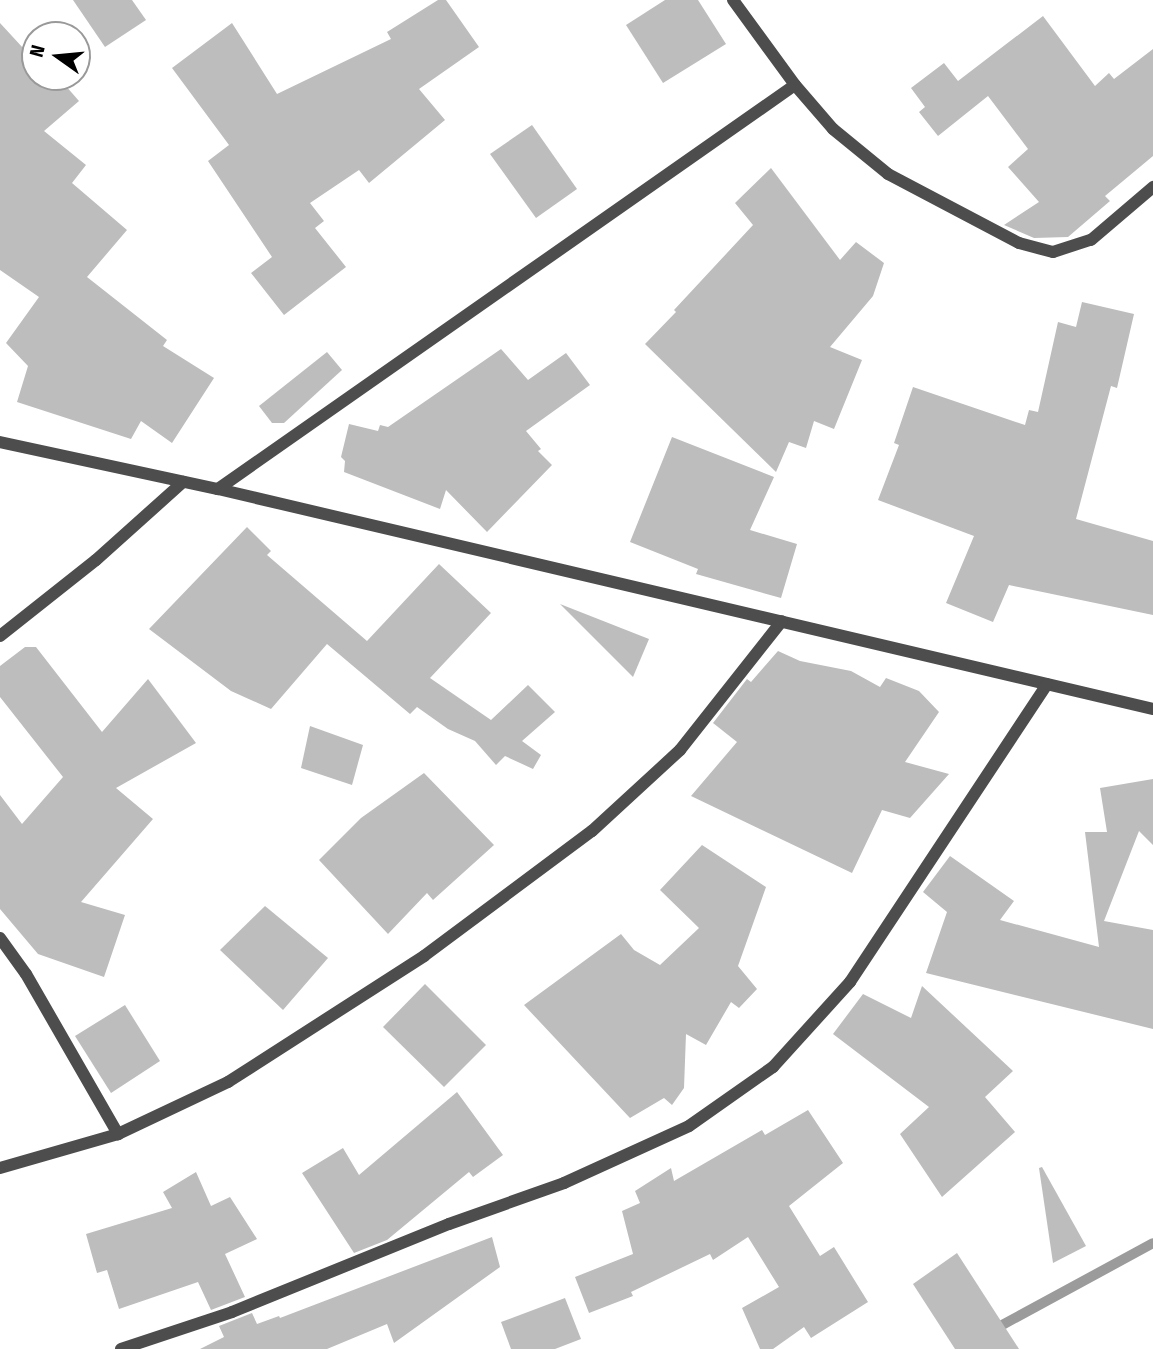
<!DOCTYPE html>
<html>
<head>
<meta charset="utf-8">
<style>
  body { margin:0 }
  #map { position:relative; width:1153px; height:1349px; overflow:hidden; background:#fff; font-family:"Fira Sans Condensed",sans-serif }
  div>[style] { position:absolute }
  .stream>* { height:10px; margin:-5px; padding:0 5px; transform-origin:5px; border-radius:5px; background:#9b9b9b }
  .building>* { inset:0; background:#bdbdbd }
  .minor>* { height:12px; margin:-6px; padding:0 6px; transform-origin:6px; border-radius:6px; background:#4d4d4d }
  span { translate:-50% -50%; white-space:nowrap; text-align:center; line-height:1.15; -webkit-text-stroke:6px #fff; paint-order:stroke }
  .north { position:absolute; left:21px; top:21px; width:70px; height:70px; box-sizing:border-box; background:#fff; border:2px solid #999; border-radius:50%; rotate:285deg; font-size:19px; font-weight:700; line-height:28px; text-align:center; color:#000 }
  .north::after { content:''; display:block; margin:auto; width:24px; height:32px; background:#000; clip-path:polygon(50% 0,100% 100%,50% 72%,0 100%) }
</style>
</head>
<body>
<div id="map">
  <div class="stream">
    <i style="left:993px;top:1330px;width:182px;rotate:-28.5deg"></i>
  </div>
  <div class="building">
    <i style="clip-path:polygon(73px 0,132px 0,146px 20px,105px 47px)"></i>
    <i style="clip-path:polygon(438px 0,446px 0,479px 47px,419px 89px,445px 120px,369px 183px,359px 170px,310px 203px,324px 221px,315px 228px,346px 267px,284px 315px,251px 273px,272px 257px,208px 161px,229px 145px,172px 68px,232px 23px,277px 94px,391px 39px,387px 32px)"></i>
    <i style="clip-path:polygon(665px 0,698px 0,726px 44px,663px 83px,626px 25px)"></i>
    <i style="clip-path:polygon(1043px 16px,1095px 86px,1109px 73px,1114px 79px,1153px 49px,1153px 156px,1105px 196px,1110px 201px,1068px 237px,1034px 238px,1004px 225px,1039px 202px,1008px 167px,1028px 149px,988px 96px,938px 136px,919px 112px,925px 107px,911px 88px,944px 63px,958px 81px)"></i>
    <i style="clip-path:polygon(0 23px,35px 61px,35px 77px,58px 77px,79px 101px,44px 131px,86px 165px,72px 183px,127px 230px,87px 277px,167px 340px,163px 346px,214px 378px,172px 443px,141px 421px,131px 439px,17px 402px,28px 366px,6px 343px,39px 297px,0 270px)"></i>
    <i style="clip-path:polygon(532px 125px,577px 189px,536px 218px,490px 154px)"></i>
    <i style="clip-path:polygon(771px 168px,840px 260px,856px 242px,884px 263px,873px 296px,830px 347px,862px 360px,834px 429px,814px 421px,806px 448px,789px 442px,776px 472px,645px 344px,676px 312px,674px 310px,753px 225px,735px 203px)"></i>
    <i style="clip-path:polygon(1082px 302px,1134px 314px,1117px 388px,1111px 386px,1076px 519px,1153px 541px,1153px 615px,1009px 585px,993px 622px,946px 603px,974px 536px,878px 500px,899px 445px,894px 443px,913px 387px,1025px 425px,1029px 410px,1038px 412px,1058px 322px,1076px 327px)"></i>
    <i style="clip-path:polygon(501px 349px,528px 380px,566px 353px,590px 385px,526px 431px,541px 449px,538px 451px,552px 465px,487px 532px,446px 490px,440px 509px,344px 472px,345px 461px,341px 457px,349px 424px,378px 431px,380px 425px,388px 427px)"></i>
    <i style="clip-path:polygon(327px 352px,342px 370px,284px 423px,272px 423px,259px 406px)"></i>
    <i style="clip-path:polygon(672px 437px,774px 477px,750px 530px,797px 544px,781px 598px,696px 574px,698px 569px,630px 542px)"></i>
    <i style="clip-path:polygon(247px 527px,271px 551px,267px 555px,367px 641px,439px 564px,491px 613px,430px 678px,491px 720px,528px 685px,555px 712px,522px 741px,541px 755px,533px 769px,505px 756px,496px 765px,475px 741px,448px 729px,417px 707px,410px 714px,327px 644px,271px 709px,231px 691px,149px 629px)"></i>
    <i style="clip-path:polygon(560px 604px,649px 639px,633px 677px)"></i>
    <i style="clip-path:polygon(25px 647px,36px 647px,102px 732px,148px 679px,196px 743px,116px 788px,153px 819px,81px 902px,125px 915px,104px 977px,38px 954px,0 909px,0 795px,22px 824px,63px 777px,0 697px,0 666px)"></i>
    <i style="clip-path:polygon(778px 651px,800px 661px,851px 671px,880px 687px,886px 678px,919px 691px,939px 712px,905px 762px,949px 774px,910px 818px,882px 810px,852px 873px,691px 796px,737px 742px,713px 723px,747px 679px,751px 682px)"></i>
    <i style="clip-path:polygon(310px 726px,363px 745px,352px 785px,301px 768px)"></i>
    <i style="clip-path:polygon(424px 773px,494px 845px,433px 900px,427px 893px,388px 934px,319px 860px,361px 818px)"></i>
    <i style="clip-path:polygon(1153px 779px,1153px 845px,1139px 831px,1104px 921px,1153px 930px,1153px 1029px,926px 973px,947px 912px,923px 892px,950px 856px,1014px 901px,1000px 920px,1099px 947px,1085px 832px,1107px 832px,1100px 788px)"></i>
    <i style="clip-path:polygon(702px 845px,766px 887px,738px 966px,757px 989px,739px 1008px,731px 1002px,706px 1045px,686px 1034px,684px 1088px,672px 1105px,664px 1098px,630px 1118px,524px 1005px,621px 934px,634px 950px,660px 965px,699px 928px,660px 890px)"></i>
    <i style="clip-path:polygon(265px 906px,328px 958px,283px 1010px,220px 950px)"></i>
    <i style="clip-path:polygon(425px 984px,486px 1045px,444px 1087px,383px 1027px)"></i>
    <i style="clip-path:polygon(922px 986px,1013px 1071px,985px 1097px,1015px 1132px,942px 1197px,900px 1134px,929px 1107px,833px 1034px,863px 994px,911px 1018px)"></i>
    <i style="clip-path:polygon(125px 1005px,160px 1061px,111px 1093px,75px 1036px)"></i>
    <i style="clip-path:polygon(457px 1092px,503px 1155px,473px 1177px,469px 1172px,387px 1240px,354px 1253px,302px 1173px,343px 1148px,359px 1175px)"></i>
    <i style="clip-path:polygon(808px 1110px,843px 1163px,789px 1206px,820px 1256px,834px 1247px,868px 1302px,811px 1338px,804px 1327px,773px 1349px,760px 1349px,742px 1308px,779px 1287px,748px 1237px,713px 1260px,710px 1254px,631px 1292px,633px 1296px,589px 1313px,575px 1277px,633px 1254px,622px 1211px,640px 1203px,635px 1191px,671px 1168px,674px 1181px,762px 1130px,765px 1135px)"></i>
    <i style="clip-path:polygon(1042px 1167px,1086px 1246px,1053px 1263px,1039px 1168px)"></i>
    <i style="clip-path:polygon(196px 1172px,211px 1206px,230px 1197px,257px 1239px,225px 1254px,245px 1297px,211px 1310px,198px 1282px,119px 1309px,107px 1270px,97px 1273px,86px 1234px,172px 1208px,163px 1192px)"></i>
    <i style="clip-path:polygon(492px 1237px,500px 1267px,394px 1343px,387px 1324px,327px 1349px,200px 1349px,224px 1337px,219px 1326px,252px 1313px,257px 1324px,279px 1316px,280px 1318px)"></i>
    <i style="clip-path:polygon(957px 1253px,1019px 1349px,955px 1349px,913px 1284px)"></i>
    <i style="clip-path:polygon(565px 1298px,581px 1339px,555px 1349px,511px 1349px,501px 1322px)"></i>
  </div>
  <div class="minor">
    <i style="left:733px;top:0;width:105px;rotate:53.9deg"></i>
    <i style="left:795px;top:85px;width:58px;rotate:49.2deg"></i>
    <i style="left:833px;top:129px;width:71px;rotate:39.3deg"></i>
    <i style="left:888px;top:174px;width:148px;rotate:27.8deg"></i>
    <i style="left:1019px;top:243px;width:35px;rotate:15deg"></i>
    <i style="left:1053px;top:252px;width:40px;rotate:-18deg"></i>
    <i style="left:1091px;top:240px;width:82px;rotate:-40.5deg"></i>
    <i style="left:0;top:442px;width:223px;rotate:12.2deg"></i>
    <i style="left:218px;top:489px;width:961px;rotate:13.24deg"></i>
    <i style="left:218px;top:489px;width:704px;rotate:-35deg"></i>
    <i style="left:0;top:636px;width:122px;rotate:-38.4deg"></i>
    <i style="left:96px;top:560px;width:117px;rotate:-41.9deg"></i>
    <i style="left:0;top:938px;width:44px;rotate:54.2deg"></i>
    <i style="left:26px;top:974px;width:185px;rotate:60.1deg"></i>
    <i style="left:0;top:1168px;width:123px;rotate:-16.1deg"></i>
    <i style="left:118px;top:1134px;width:122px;rotate:-25.3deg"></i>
    <i style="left:228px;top:1082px;width:233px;rotate:-32.7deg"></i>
    <i style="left:424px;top:956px;width:209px;rotate:-36.7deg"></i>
    <i style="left:592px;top:831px;width:120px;rotate:-42.6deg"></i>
    <i style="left:680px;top:750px;width:164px;rotate:-51.7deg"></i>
    <i style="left:121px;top:1349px;width:117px;rotate:-18.4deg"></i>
    <i style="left:232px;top:1312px;width:234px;rotate:-22.1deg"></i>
    <i style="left:449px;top:1224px;width:122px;rotate:-19.6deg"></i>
    <i style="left:564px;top:1183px;width:137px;rotate:-24.5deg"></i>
    <i style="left:689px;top:1126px;width:103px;rotate:-35.1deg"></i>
    <i style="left:773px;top:1067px;width:115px;rotate:-47.8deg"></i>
    <i style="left:850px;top:982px;width:357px;rotate:-56.5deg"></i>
  </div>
  <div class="north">N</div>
</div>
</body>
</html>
